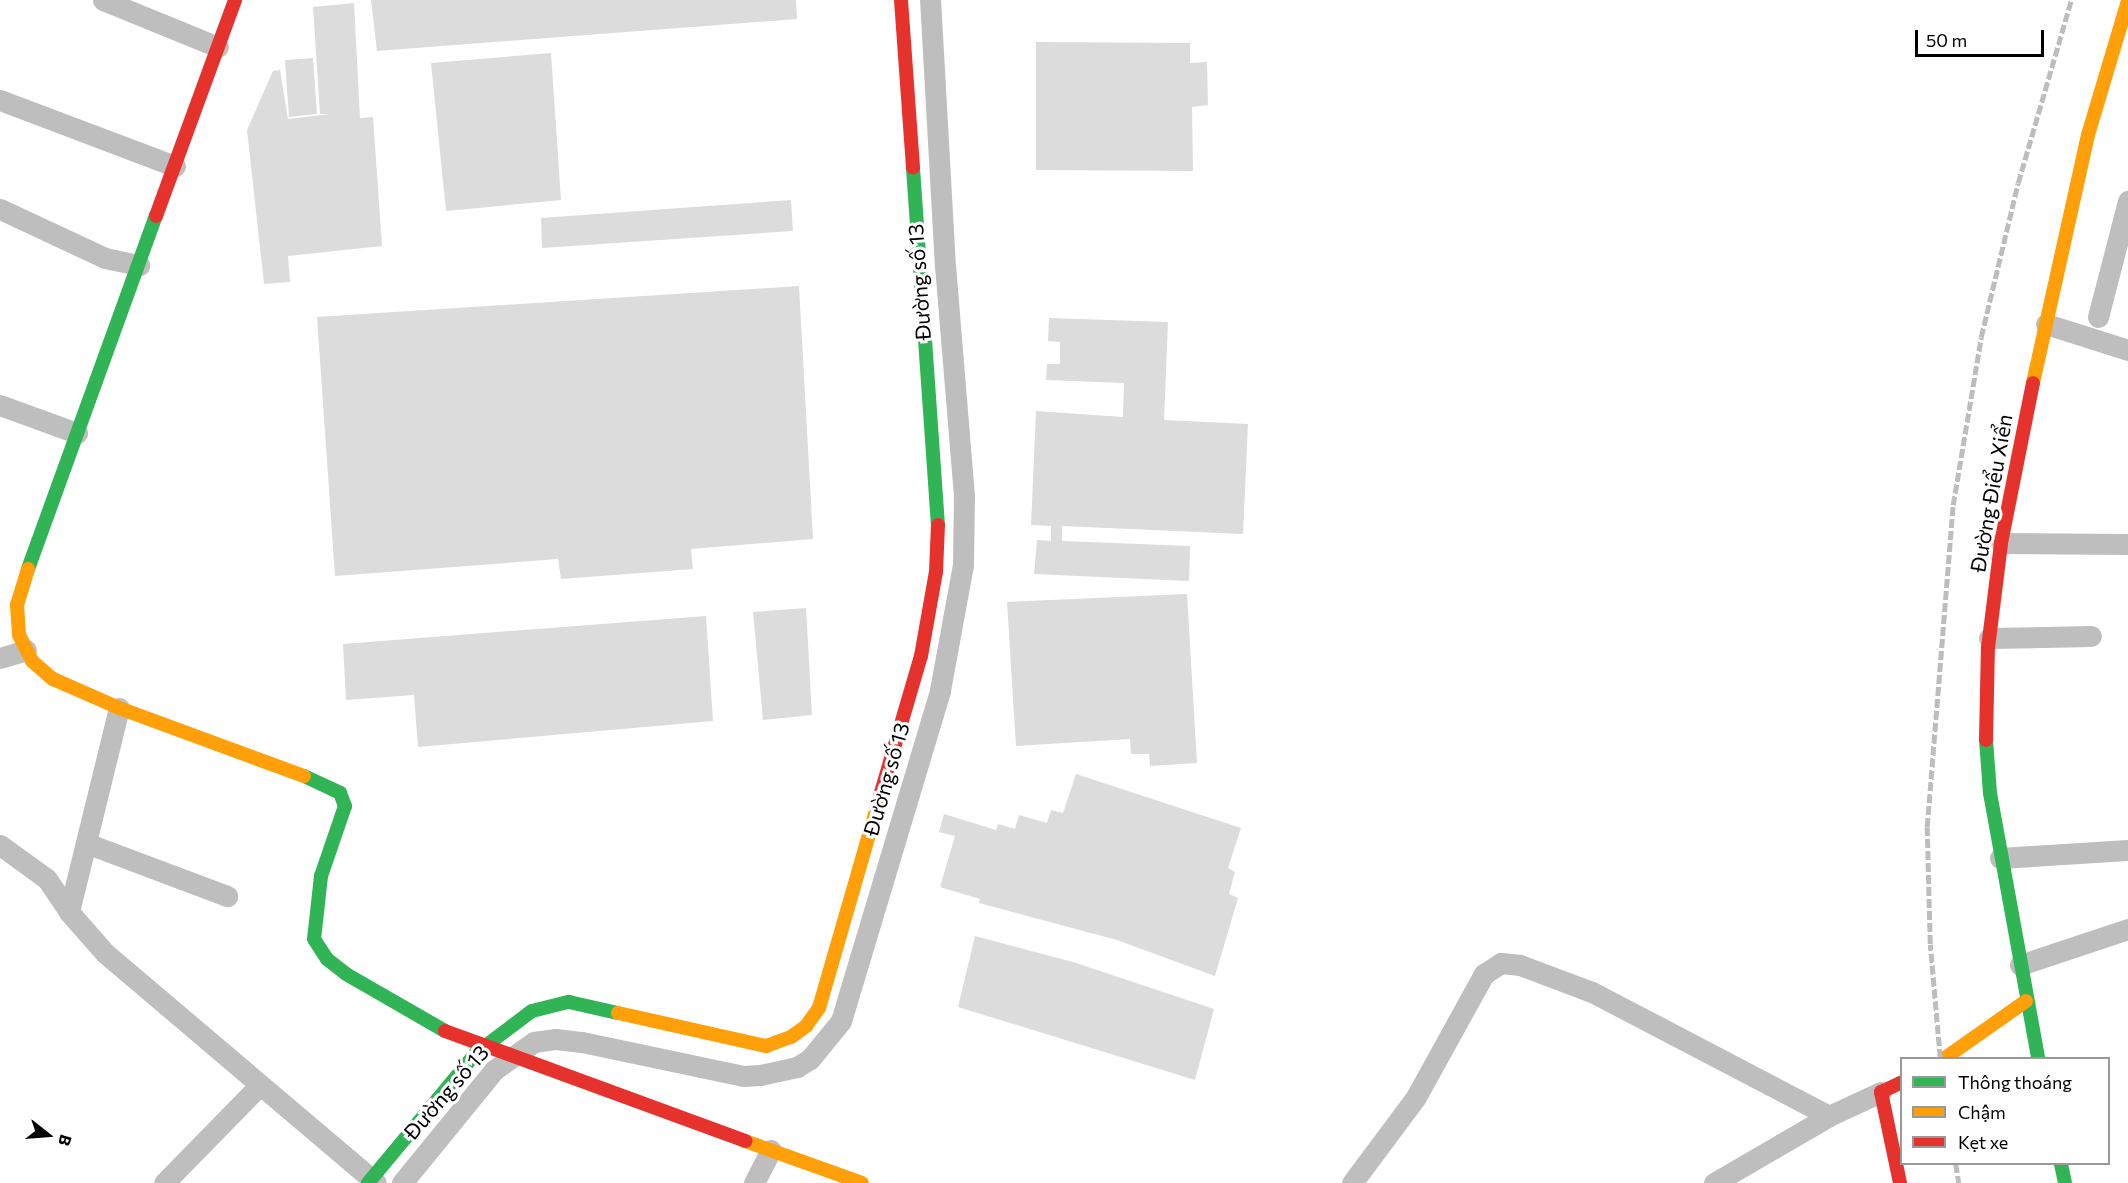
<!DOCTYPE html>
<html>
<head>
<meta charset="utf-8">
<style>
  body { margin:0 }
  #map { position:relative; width:2128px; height:1183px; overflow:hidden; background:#fff; font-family:Commissioner,sans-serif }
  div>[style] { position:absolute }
  .building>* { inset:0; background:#dcdcdc }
  .street>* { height:21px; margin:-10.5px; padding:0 10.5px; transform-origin:10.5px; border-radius:10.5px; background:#bebebe }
  .fast>* { height:14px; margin:-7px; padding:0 7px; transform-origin:7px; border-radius:7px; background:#30b455 }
  .slow>* { height:14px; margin:-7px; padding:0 7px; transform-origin:7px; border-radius:7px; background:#ff9f0a }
  .jam>* { height:14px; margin:-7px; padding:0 7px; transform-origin:7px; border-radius:7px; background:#e5322d }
  .rail>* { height:4.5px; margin-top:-2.25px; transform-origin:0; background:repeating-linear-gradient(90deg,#bdbdbd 0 9px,transparent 0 12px) }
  span { translate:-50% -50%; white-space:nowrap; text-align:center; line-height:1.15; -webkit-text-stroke:6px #fff; paint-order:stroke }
  .street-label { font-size:21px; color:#000 }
  .legend { position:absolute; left:1900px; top:1057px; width:210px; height:108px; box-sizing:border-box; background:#fff; border:2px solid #999; margin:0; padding:8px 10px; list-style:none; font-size:18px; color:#000 }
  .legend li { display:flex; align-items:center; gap:12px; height:30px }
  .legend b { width:30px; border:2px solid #999 }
  .north { position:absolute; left:18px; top:1105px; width:60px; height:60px; -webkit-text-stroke:4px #fff; paint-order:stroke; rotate:107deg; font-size:16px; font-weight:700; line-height:24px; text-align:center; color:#000 }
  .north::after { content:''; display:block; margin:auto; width:21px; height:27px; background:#000; clip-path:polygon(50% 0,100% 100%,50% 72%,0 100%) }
  .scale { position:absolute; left:1915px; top:30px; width:129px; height:27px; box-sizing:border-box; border:3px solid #000; border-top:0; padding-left:8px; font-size:18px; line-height:21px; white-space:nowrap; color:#000; -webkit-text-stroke:4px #fff; paint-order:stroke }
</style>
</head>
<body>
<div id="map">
  <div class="building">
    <i style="clip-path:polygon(371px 0,796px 0,797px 19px,377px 51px)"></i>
    <i style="clip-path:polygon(354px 3px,360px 118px,373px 117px,382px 246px,288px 256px,290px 282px,264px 284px,247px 130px,273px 71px,280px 70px,288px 119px,330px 114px,320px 114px,313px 7px)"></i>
    <i style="clip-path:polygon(1036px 42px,1190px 43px,1190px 63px,1207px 62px,1208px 105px,1192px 107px,1193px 171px,1036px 170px)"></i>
    <i style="clip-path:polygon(551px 53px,561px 200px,446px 211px,431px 63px)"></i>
    <i style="clip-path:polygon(313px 58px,317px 114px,289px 117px,285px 60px)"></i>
    <i style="clip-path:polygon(791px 200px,793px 231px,542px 248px,541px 218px)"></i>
    <i style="clip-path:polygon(799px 286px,813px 539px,691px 549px,693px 569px,561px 579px,558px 559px,335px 576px,317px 317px)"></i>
    <i style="clip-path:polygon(1049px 318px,1168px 322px,1164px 420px,1248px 424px,1243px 534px,1062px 526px,1062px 541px,1190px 546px,1189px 581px,1034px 574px,1037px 540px,1051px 541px,1051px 526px,1031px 525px,1036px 411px,1123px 417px,1124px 383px,1046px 380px,1047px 364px,1060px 364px,1060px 342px,1048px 341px)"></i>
    <i style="clip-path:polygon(1187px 594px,1197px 763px,1150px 766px,1149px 754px,1131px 754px,1130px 739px,1016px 746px,1007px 602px)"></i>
    <i style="clip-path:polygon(806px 608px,812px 715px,763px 720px,753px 612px)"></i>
    <i style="clip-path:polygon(706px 616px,713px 721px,418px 747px,414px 695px,346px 700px,343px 644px)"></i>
    <i style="clip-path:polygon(1076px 774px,1241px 828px,1228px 868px,1235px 872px,1229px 894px,1238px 898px,1215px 976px,1117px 940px,979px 903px,980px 899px,940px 887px,955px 836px,939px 832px,944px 814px,996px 830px,998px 824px,1015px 829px,1019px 815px,1047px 823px,1051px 810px,1063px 813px)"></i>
    <i style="clip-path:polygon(975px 936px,1073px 962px,1214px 1009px,1195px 1080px,958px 1007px)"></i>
  </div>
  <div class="street">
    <i style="left:103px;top:0;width:124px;rotate:22.2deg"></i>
    <i style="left:0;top:100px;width:187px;rotate:20.7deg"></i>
    <i style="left:0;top:209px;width:116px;rotate:25deg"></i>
    <i style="left:105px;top:258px;width:35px;rotate:12deg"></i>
    <i style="left:2098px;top:317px;width:120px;rotate:-75.5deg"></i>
    <i style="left:2046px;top:324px;width:86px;rotate:17.6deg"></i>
    <i style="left:0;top:405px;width:82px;rotate:20deg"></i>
    <i style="left:2001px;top:543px;width:127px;rotate:0.5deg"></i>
    <i style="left:1989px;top:638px;width:102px;rotate:-1.1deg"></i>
    <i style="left:0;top:658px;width:27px;rotate:-17deg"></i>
    <i style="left:119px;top:708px;width:210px;rotate:103.8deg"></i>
    <i style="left:69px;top:912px;width:55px;rotate:48.7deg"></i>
    <i style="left:105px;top:953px;width:355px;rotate:40.3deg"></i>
    <i style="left:86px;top:843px;width:151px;rotate:20.6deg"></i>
    <i style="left:0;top:845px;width:58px;rotate:35.9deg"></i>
    <i style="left:47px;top:879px;width:40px;rotate:56deg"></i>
    <i style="left:2000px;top:858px;width:128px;rotate:-3.6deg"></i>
    <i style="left:2020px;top:965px;width:114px;rotate:-18.4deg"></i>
    <i style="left:164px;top:1183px;width:136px;rotate:-45.6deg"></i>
    <i style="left:402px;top:1183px;width:146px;rotate:-50.8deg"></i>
    <i style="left:494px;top:1070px;width:49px;rotate:-35deg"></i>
    <i style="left:534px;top:1042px;width:22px;rotate:-8deg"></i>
    <i style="left:556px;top:1039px;width:26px;rotate:7deg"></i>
    <i style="left:582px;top:1042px;width:165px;rotate:11.9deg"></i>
    <i style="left:743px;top:1076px;width:17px;rotate:-3deg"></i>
    <i style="left:760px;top:1075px;width:38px;rotate:-12deg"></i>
    <i style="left:797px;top:1067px;width:15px;rotate:-32deg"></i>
    <i style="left:810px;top:1059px;width:49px;rotate:-50.8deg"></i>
    <i style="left:841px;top:1021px;width:345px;rotate:-73.3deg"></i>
    <i style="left:940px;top:690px;width:127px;rotate:-79.6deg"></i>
    <i style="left:963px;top:565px;width:69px;rotate:-89.2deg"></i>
    <i style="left:964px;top:496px;width:230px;rotate:-94.7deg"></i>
    <i style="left:945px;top:267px;width:267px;rotate:-93.2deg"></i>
    <i style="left:754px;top:1183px;width:37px;rotate:-63deg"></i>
    <i style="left:1352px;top:1183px;width:107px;rotate:-53.3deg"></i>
    <i style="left:1416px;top:1097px;width:141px;rotate:-61.1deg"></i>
    <i style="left:1484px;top:974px;width:20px;rotate:-33deg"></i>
    <i style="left:1501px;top:963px;width:19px;rotate:6deg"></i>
    <i style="left:1520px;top:965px;width:77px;rotate:20.6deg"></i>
    <i style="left:1592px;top:992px;width:267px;rotate:27.6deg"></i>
    <i style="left:1714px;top:1183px;width:133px;rotate:-30.2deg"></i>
    <i style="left:1829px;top:1116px;width:57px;rotate:-24.8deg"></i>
  </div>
  <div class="fast">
    <i style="left:913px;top:168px;width:358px;rotate:86deg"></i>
    <i style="left:28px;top:569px;width:375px;rotate:-70.1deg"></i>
    <i style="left:1986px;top:740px;width:53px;rotate:85.7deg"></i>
    <i style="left:1990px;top:793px;width:269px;rotate:79.7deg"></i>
    <i style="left:304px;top:776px;width:40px;rotate:25deg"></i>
    <i style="left:340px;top:793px;width:14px;rotate:69deg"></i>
    <i style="left:345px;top:806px;width:74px;rotate:108.9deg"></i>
    <i style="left:321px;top:876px;width:63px;rotate:96.3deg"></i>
    <i style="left:314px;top:939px;width:24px;rotate:57deg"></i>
    <i style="left:327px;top:959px;width:24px;rotate:38deg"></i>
    <i style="left:346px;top:974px;width:114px;rotate:29.9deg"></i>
    <i style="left:2061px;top:1164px;width:19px;rotate:78deg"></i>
    <i style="left:368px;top:1183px;width:169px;rotate:-50.3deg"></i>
    <i style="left:476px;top:1053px;width:70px;rotate:-36.9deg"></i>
    <i style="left:532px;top:1011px;width:38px;rotate:-14deg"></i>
    <i style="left:569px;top:1002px;width:50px;rotate:12.7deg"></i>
  </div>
  <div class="slow">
    <i style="left:2033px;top:383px;width:254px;rotate:-77.5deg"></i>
    <i style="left:2088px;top:135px;width:140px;rotate:-73.4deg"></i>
    <i style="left:28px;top:569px;width:38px;rotate:107deg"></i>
    <i style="left:17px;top:605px;width:30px;rotate:86deg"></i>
    <i style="left:19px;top:635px;width:29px;rotate:63deg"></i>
    <i style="left:32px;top:661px;width:28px;rotate:41deg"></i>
    <i style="left:53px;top:679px;width:72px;rotate:23.7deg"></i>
    <i style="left:119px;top:708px;width:197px;rotate:20.2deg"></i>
    <i style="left:618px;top:1013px;width:152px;rotate:12.6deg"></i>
    <i style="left:766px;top:1046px;width:27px;rotate:-20deg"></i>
    <i style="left:791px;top:1037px;width:19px;rotate:-36deg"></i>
    <i style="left:806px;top:1026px;width:22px;rotate:-54deg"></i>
    <i style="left:819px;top:1008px;width:221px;rotate:-73.9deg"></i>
    <i style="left:1945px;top:1058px;width:99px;rotate:-35.1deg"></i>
    <i style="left:745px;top:1141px;width:124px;rotate:19.7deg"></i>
  </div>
  <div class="jam">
    <i style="left:901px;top:0;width:168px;rotate:85.9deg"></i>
    <i style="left:156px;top:216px;width:230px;rotate:-69.9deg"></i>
    <i style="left:1986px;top:740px;width:92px;rotate:-88.8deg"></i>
    <i style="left:1988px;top:648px;width:106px;rotate:-82.9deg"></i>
    <i style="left:2001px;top:543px;width:163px;rotate:-78.7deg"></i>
    <i style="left:880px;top:796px;width:146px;rotate:-73.7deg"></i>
    <i style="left:921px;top:656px;width:85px;rotate:-79.9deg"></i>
    <i style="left:936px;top:572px;width:47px;rotate:-87.6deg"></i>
    <i style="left:445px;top:1031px;width:320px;rotate:20.1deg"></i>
    <i style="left:1900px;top:1183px;width:93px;rotate:-101.8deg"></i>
    <i style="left:1881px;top:1092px;width:23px;rotate:-25deg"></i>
  </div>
  <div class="rail">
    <i style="left:1940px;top:1058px;width:114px;rotate:-95deg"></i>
    <i style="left:1930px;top:944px;width:117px;rotate:-91.5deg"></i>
    <i style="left:1927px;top:827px;width:323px;rotate:-85.4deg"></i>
    <i style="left:1953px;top:505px;width:170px;rotate:-80.5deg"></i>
    <i style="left:1981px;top:337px;width:158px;rotate:-76.5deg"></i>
    <i style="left:2018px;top:183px;width:191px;rotate:-73.8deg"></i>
    <i style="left:1956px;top:1164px;width:19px;rotate:81deg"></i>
  </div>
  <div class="street-label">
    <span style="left:919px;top:282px;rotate:-94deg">Đường số 13</span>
    <span style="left:1991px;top:493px;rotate:-80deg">Đường Điểu Xiển</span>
    <span style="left:886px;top:779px;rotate:-74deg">Đường số 13</span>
    <span style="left:446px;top:1092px;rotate:-49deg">Đường số 13</span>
  </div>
  <ul class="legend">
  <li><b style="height:8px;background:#30b455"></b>Thông thoáng</li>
  <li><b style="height:8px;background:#ff9f0a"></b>Chậm</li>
  <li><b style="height:8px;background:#e5322d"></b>Kẹt xe</li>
  </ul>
  <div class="north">B</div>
  <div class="scale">50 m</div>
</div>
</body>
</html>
